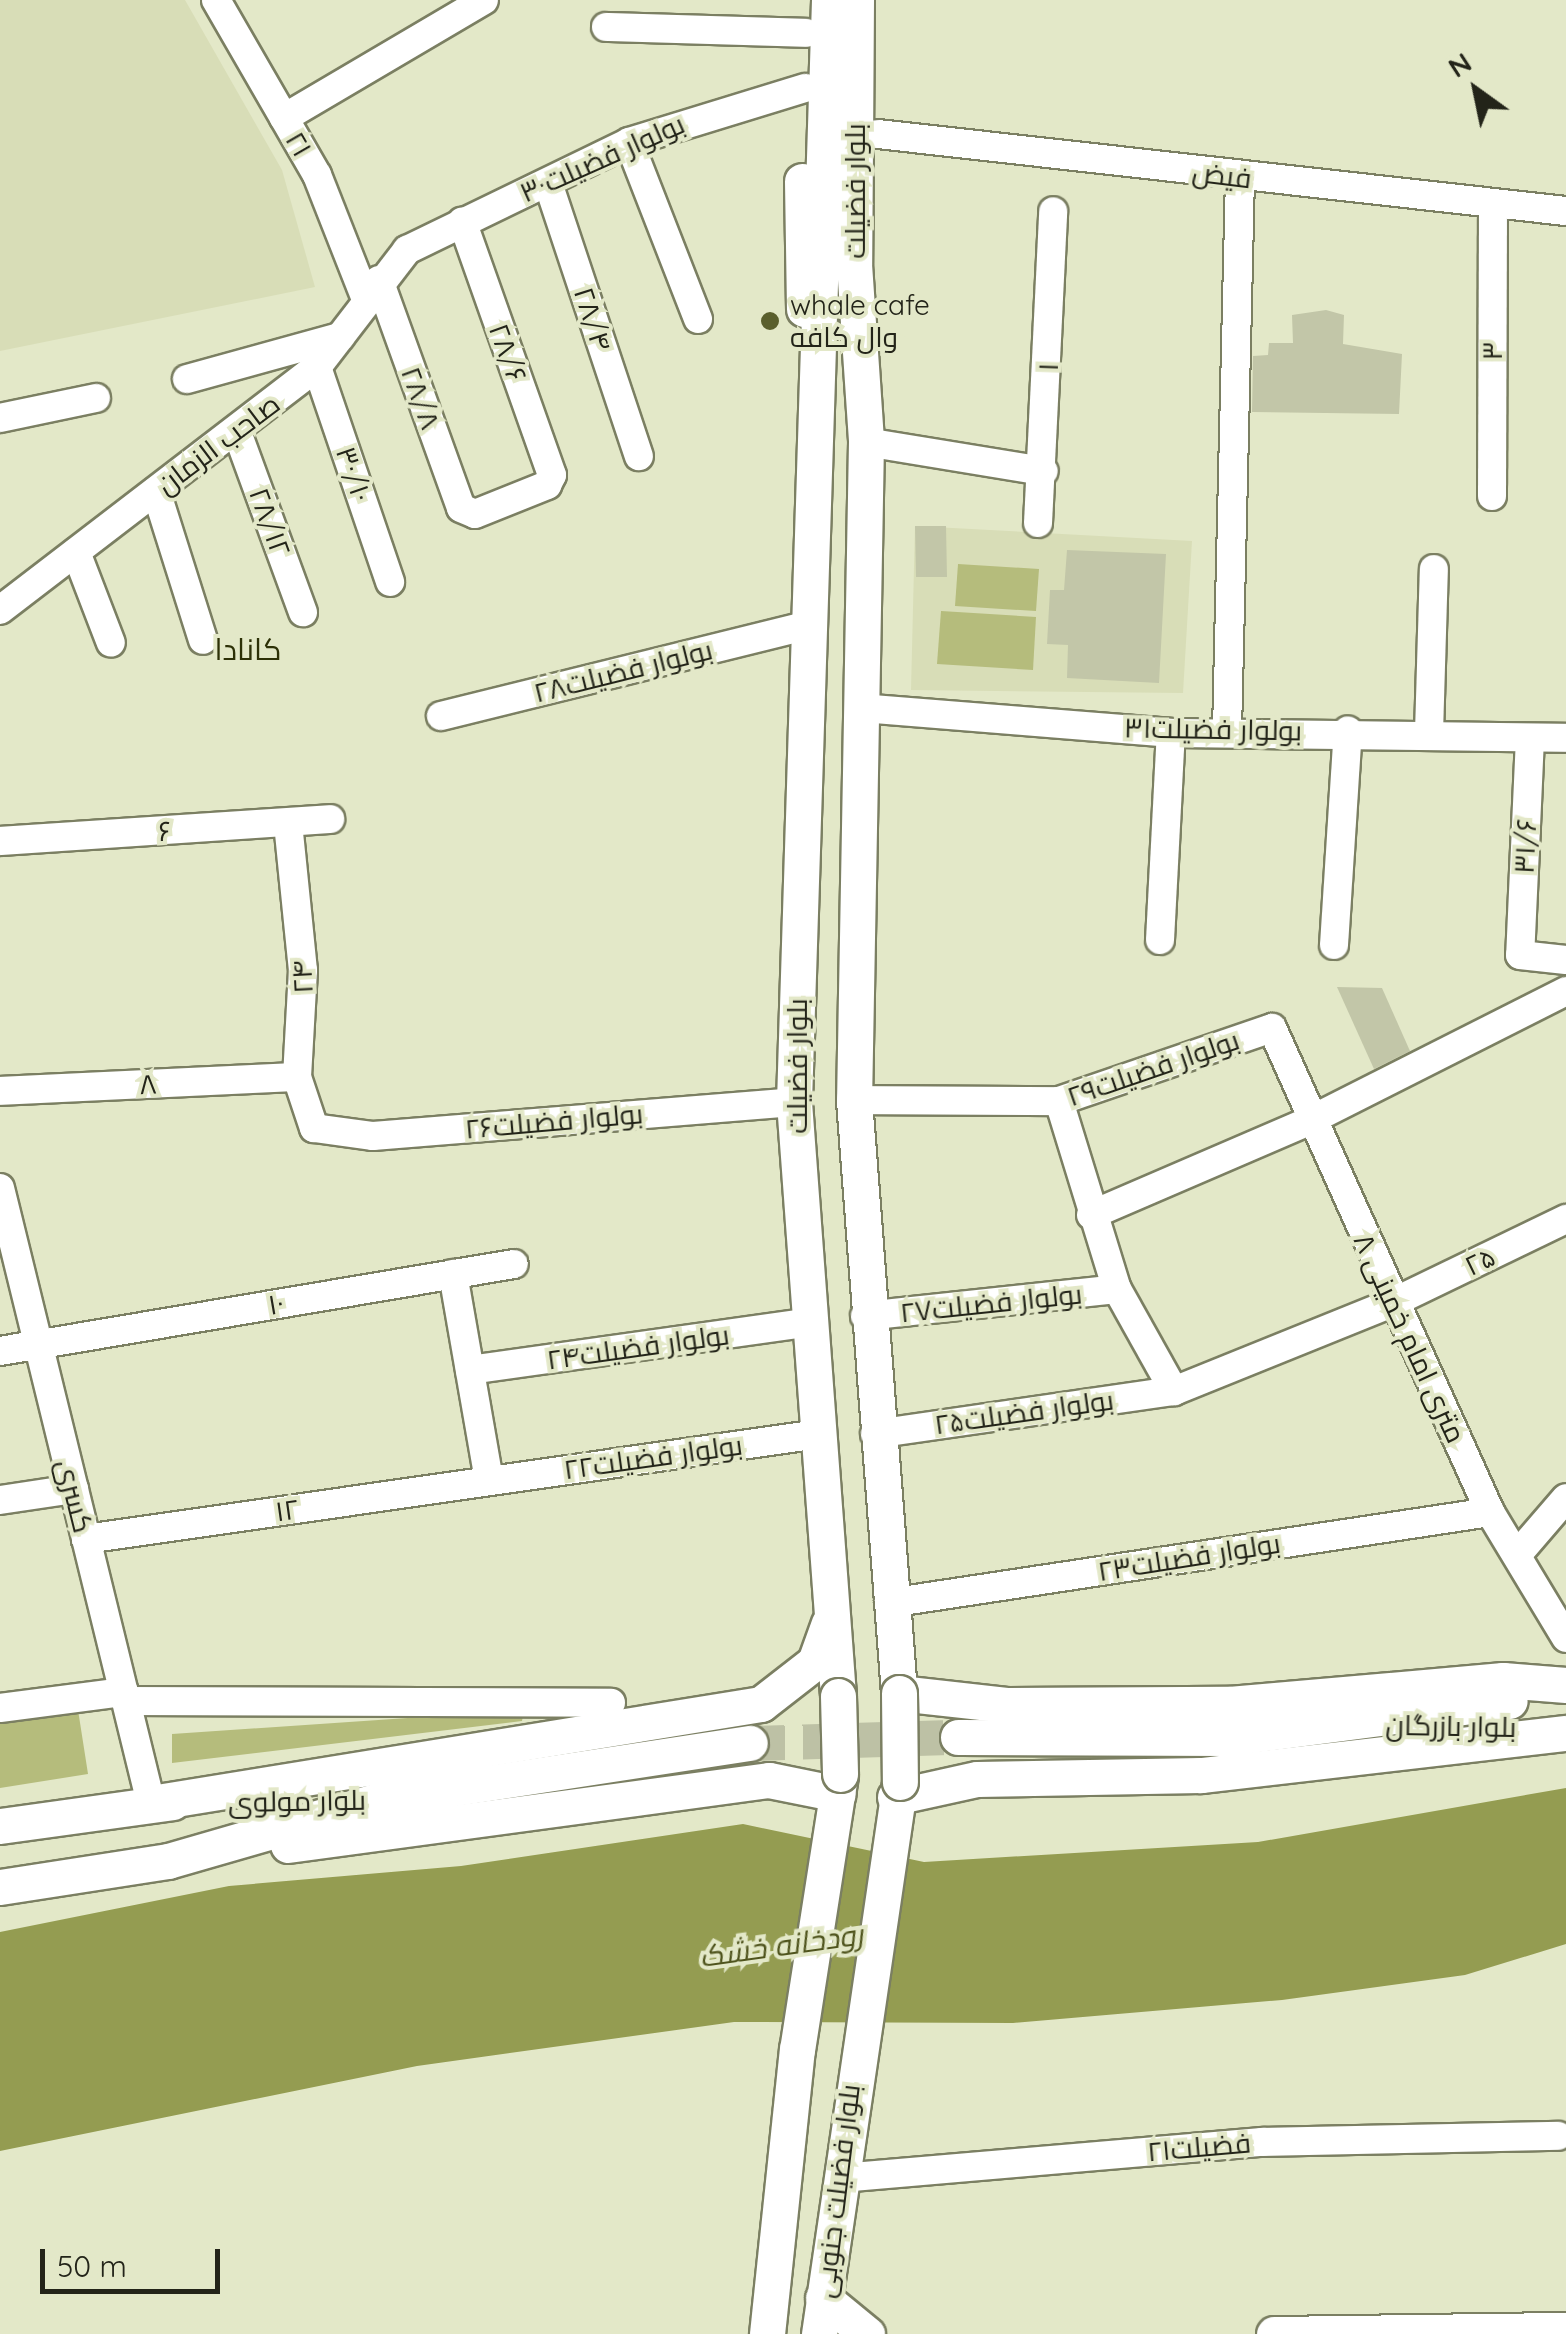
<!DOCTYPE html>
<html>
<head>
<meta charset="utf-8">
<style>
  body { margin:0 }
  #map { position:relative; width:1566px; height:2334px; overflow:hidden; background:#e3e8c8; font-family:Quicksand,Cairo,sans-serif }
  div>[style] { position:absolute }
  .built>* { inset:0; background:#d8ddb7 }
  .green>* { inset:0; background:#b5bc7c }
  .water>* { inset:0; background:#949c51 }
  .building>* { inset:0; background:#c2c6a8 }
  .major-tunnel>* { height:35px; margin-top:-17.5px; transform-origin:0; background:repeating-linear-gradient(90deg,#bdc1a5 0 35px,transparent 0 53px) }
  .roads { filter:drop-shadow(2px 0 #7b7f62) drop-shadow(-2px 0 #7b7f62) drop-shadow(0 2px #7b7f62) drop-shadow(0 -2px #7b7f62) }
  .minor>* { height:28px; margin:-14px; padding:0 14px; transform-origin:14px; border-radius:14px; background:#fff }
  .major>* { height:35px; margin:-17.5px; padding:0 17.5px; transform-origin:17.5px; border-radius:17.5px; background:#fff }
  .bridges { filter:drop-shadow(2px 0 #7b7f62) drop-shadow(-2px 0 #7b7f62) drop-shadow(0 2px #7b7f62) drop-shadow(0 -2px #7b7f62) }
  .major-bridge>* { height:35px; margin:-17.5px; padding:0 17.5px; transform-origin:17.5px; border-radius:17.5px; background:#fff }
  .dots>* { width:28px; height:28px; translate:-50% -50%; box-sizing:border-box; border:5px solid #e3e8c8; border-radius:50% }
  span { translate:-50% -50%; white-space:nowrap; text-align:center; line-height:1.15; -webkit-text-stroke:8px #e3e8c8; paint-order:stroke }
  .street-label { font-size:28px; color:#232419 }
  .poi-label { font-size:28px; color:#232419 }
  .left { translate:0 -50%; text-align:left }
  .neighbourhood-label { font-size:30px; color:#2d3107 }
  .water-label { font-size:30px; color:#4f541d; font-style:italic }
  .north { position:absolute; left:1426px; top:40px; width:100px; height:100px; -webkit-text-stroke:8px #e3e8c8; paint-order:stroke; rotate:327deg; font-size:28px; font-weight:700; line-height:40px; text-align:center; color:#232419 }
  .north::after { content:''; display:block; margin:auto; width:35px; height:45px; background:#232419; clip-path:polygon(50% 0,100% 100%,50% 72%,0 100%) }
  .scale { position:absolute; left:40px; top:2249px; width:180px; height:45px; box-sizing:border-box; border:5px solid #232419; border-top:0; padding-left:12px; font-size:30px; line-height:35px; white-space:nowrap; color:#232419; -webkit-text-stroke:8px #e3e8c8; paint-order:stroke }
</style>
</head>
<body>
<div id="map">
  <div class="built">
    <i style="clip-path:polygon(0 0,185px 0,282px 170px,315px 287px,0 351px)"></i>
    <i style="clip-path:polygon(915px 526px,1192px 541px,1183px 693px,911px 690px)"></i>
  </div>
  <div class="green">
    <i style="clip-path:polygon(958px 564px,1039px 569px,1036px 611px,955px 606px)"></i>
    <i style="clip-path:polygon(941px 611px,1036px 617px,1033px 670px,937px 664px)"></i>
    <i style="clip-path:polygon(78px 1710px,88px 1774px,0 1788px,0 1722px)"></i>
    <i style="clip-path:polygon(524px 1710px,522px 1721px,172px 1763px,172px 1734px)"></i>
  </div>
  <div class="water">
    <i style="clip-path:polygon(1566px 1788px,1566px 1944px,1465px 1975px,1282px 2000px,1013px 2023px,734px 2022px,417px 2066px,0 2151px,0 1932px,229px 1886px,461px 1866px,743px 1824px,924px 1862px,1258px 1842px)"></i>
  </div>
  <div class="building">
    <i style="clip-path:polygon(1326px 310px,1344px 315px,1343px 344px,1402px 354px,1399px 414px,1252px 412px,1253px 356px,1268px 355px,1269px 343px,1293px 343px,1292px 315px)"></i>
    <i style="clip-path:polygon(915px 526px,946px 526px,947px 577px,916px 577px)"></i>
    <i style="clip-path:polygon(1067px 550px,1166px 554px,1159px 683px,1067px 678px,1068px 645px,1047px 644px,1050px 590px,1064px 590px)"></i>
    <i style="clip-path:polygon(1337px 987px,1382px 988px,1410px 1051px,1374px 1069px)"></i>
  </div>
  <div class="major-tunnel">
    <i style="left:750px;top:1743px;width:208px;rotate:-1.7deg"></i>
  </div>
  <div class="roads">
    <div class="minor">
      <i style="left:216px;top:0;width:202px;rotate:60deg"></i>
      <i style="left:317px;top:175px;width:131px;rotate:68.5deg"></i>
      <i style="left:606px;top:27px;width:200px;rotate:1.7deg"></i>
      <i style="left:284px;top:118px;width:232px;rotate:-30.5deg"></i>
      <i style="left:878px;top:134px;width:692px;rotate:6.39deg"></i>
      <i style="left:629px;top:142px;width:190px;rotate:68.7deg"></i>
      <i style="left:548px;top:183px;width:288px;rotate:71.6deg"></i>
      <i style="left:379px;top:280px;width:242px;rotate:70.2deg"></i>
      <i style="left:461px;top:508px;width:15px;rotate:23deg"></i>
      <i style="left:475px;top:514px;width:78px;rotate:-21.9deg"></i>
      <i style="left:547px;top:485px;width:11px;rotate:-63deg"></i>
      <i style="left:552px;top:475px;width:269px;rotate:-109.5deg"></i>
      <i style="left:317px;top:367px;width:227px;rotate:71.2deg"></i>
      <i style="left:187px;top:379px;width:159px;rotate:-15.4deg"></i>
      <i style="left:0;top:418px;width:98px;rotate:-11.8deg"></i>
      <i style="left:237px;top:432px;width:192px;rotate:69.9deg"></i>
      <i style="left:866px;top:442px;width:180px;rotate:9.3deg"></i>
      <i style="left:156px;top:491px;width:156px;rotate:72.5deg"></i>
      <i style="left:1492px;top:496px;width:289px;rotate:-89.8deg"></i>
      <i style="left:1038px;top:523px;width:312px;rotate:-87.2deg"></i>
      <i style="left:76px;top:552px;width:97px;rotate:69deg"></i>
      <i style="left:0;top:610px;width:399px;rotate:-37.5deg"></i>
      <i style="left:317px;top:367px;width:148px;rotate:-52.4deg"></i>
      <i style="left:407px;top:250px;width:247px;rotate:-25.9deg"></i>
      <i style="left:629px;top:142px;width:184px;rotate:-17.1deg"></i>
      <i style="left:861px;top:708px;width:311px;rotate:4.6deg"></i>
      <i style="left:1171px;top:733px;width:395px;rotate:0.7deg"></i>
      <i style="left:441px;top:716px;width:374px;rotate:-13.9deg"></i>
      <i style="left:1227px;top:732px;width:555px;rotate:-88.66deg"></i>
      <i style="left:1429px;top:733px;width:164px;rotate:-88.3deg"></i>
      <i style="left:1530px;top:738px;width:217px;rotate:92.6deg"></i>
      <i style="left:1520px;top:955px;width:46px;rotate:6.2deg"></i>
      <i style="left:288px;top:823px;width:148px;rotate:84.2deg"></i>
      <i style="left:303px;top:970px;width:107px;rotate:93.2deg"></i>
      <i style="left:297px;top:1077px;width:54px;rotate:71.6deg"></i>
      <i style="left:314px;top:1128px;width:60px;rotate:7.7deg"></i>
      <i style="left:373px;top:1136px;width:422px;rotate:-4.6deg"></i>
      <i style="left:0;top:841px;width:331px;rotate:-3.8deg"></i>
      <i style="left:1160px;top:940px;width:207px;rotate:-87deg"></i>
      <i style="left:1334px;top:945px;width:215px;rotate:-86.3deg"></i>
      <i style="left:0;top:1091px;width:297px;rotate:-2.7deg"></i>
      <i style="left:854px;top:1100px;width:205px;rotate:0.3deg"></i>
      <i style="left:1059px;top:1101px;width:225px;rotate:-18.9deg"></i>
      <i style="left:1272px;top:1028px;width:531px;rotate:65.75deg"></i>
      <i style="left:1490px;top:1512px;width:147px;rotate:58.9deg"></i>
      <i style="left:1059px;top:1101px;width:197px;rotate:72.9deg"></i>
      <i style="left:1117px;top:1289px;width:117px;rotate:60.8deg"></i>
      <i style="left:0;top:1188px;width:633px;rotate:76.21deg"></i>
      <i style="left:1091px;top:1215px;width:237px;rotate:-23.3deg"></i>
      <i style="left:1309px;top:1121px;width:288px;rotate:-26.8deg"></i>
      <i style="left:453px;top:1274px;width:209px;rotate:80.1deg"></i>
      <i style="left:865px;top:1316px;width:253px;rotate:-6.1deg"></i>
      <i style="left:0;top:1351px;width:521px;rotate:-9.61deg"></i>
      <i style="left:470px;top:1370px;width:339px;rotate:-8deg"></i>
      <i style="left:875px;top:1434px;width:302px;rotate:-8.2deg"></i>
      <i style="left:1174px;top:1391px;width:237px;rotate:-22deg"></i>
      <i style="left:1394px;top:1302px;width:191px;rotate:-25.8deg"></i>
      <i style="left:0;top:1500px;width:75px;rotate:-8.5deg"></i>
      <i style="left:86px;top:1539px;width:739px;rotate:-8.16deg"></i>
      <i style="left:1517px;top:1555px;width:75px;rotate:-49.3deg"></i>
      <i style="left:889px;top:1603px;width:608px;rotate:-8.61deg"></i>
      <i style="left:126px;top:1701px;width:485px;rotate:0.2deg"></i>
      <i style="left:0;top:1708px;width:125px;rotate:-7.4deg"></i>
      <i style="left:840px;top:2178px;width:424px;rotate:-4.9deg"></i>
      <i style="left:1262px;top:2142px;width:296px;rotate:-1.2deg"></i>
    </div>
    <div class="major">
      <i style="left:829px;top:0;width:1103px;rotate:91.82deg"></i>
      <i style="left:794px;top:1102px;width:596px;rotate:85.76deg"></i>
      <i style="left:856px;top:0;width:264px;rotate:90.4deg"></i>
      <i style="left:854px;top:264px;width:178px;rotate:86.1deg"></i>
      <i style="left:866px;top:442px;width:658px;rotate:91.04deg"></i>
      <i style="left:854px;top:1100px;width:595px;rotate:85.66deg"></i>
      <i style="left:899px;top:1693px;width:110px;rotate:6.3deg"></i>
      <i style="left:1008px;top:1705px;width:221px;rotate:-0.3deg"></i>
      <i style="left:1229px;top:1704px;width:275px;rotate:-5deg"></i>
      <i style="left:1503px;top:1680px;width:63px;rotate:4.5deg"></i>
      <i style="left:802px;top:181px;width:128px;rotate:89.1deg"></i>
      <i style="left:958px;top:1737px;width:270px;rotate:0.2deg"></i>
      <i style="left:1228px;top:1738px;width:284px;rotate:-7.5deg"></i>
      <i style="left:895px;top:1797px;width:84px;rotate:-12.4deg"></i>
      <i style="left:977px;top:1779px;width:224px;rotate:-1deg"></i>
      <i style="left:1201px;top:1775px;width:367px;rotate:-6.6deg"></i>
      <i style="left:151px;top:1803px;width:618px;rotate:-9.22deg"></i>
      <i style="left:761px;top:1704px;width:68px;rotate:-37.9deg"></i>
      <i style="left:815px;top:1662px;width:41px;rotate:-70.3deg"></i>
      <i style="left:0;top:1826px;width:174px;rotate:-7.9deg"></i>
      <i style="left:288px;top:1845px;width:485px;rotate:-7.7deg"></i>
      <i style="left:769px;top:1780px;width:70px;rotate:11.5deg"></i>
      <i style="left:0;top:1887px;width:170px;rotate:-8.8deg"></i>
      <i style="left:168px;top:1861px;width:224px;rotate:-16.1deg"></i>
      <i style="left:383px;top:1799px;width:371px;rotate:-8.7deg"></i>
      <i style="left:823px;top:2298px;width:57px;rotate:39.3deg"></i>
      <i style="left:767px;top:2334px;width:286px;rotate:-84deg"></i>
      <i style="left:797px;top:2050px;width:279px;rotate:-81.1deg"></i>
      <i style="left:819px;top:2334px;width:558px;rotate:-81.65deg"></i>
      <i style="left:1274px;top:2334px;width:292px;rotate:-0.8deg"></i>
    </div>
  </div>
  <div class="bridges">
    <div class="major-bridge">
      <i style="left:899px;top:1693px;width:89px;rotate:89.4deg"></i>
      <i style="left:838px;top:1696px;width:78px;rotate:88.5deg"></i>
    </div>
  </div>
  <div class="dots">
    <i style="left:770px;top:321px;background:#5a5f2d"></i>
  </div>
  <div class="street-label">
    <span style="left:299px;top:144px;rotate:60deg">۲۱</span>
    <span style="left:602px;top:158px;rotate:-24deg">بولوار فضیلت۳۰</span>
    <span style="left:1222px;top:175px;rotate:7deg">فیض</span>
    <span style="left:855px;top:191px;rotate:-90deg">بلوار فضیلت</span>
    <span style="left:593px;top:319px;rotate:72deg">۲۸/۴</span>
    <span style="left:1492px;top:351px;rotate:-90deg">۳</span>
    <span style="left:508px;top:353px;rotate:70deg">۲۸/۶</span>
    <span style="left:1048px;top:367px;rotate:-88deg">۱</span>
    <span style="left:421px;top:398px;rotate:70deg">۲۸/۸</span>
    <span style="left:218px;top:444px;rotate:-37deg">صاحب الزمان</span>
    <span style="left:354px;top:474px;rotate:71deg">۳۰/۱۰</span>
    <span style="left:270px;top:522px;rotate:70deg">۲۸/۱۲</span>
    <span style="left:623px;top:671px;rotate:-14deg">بولوار فضیلت۲۸</span>
    <span style="left:1213px;top:729px;rotate:1deg">بولوار فضیلت۳۱</span>
    <span style="left:165px;top:831px;rotate:-4deg">۶</span>
    <span style="left:1525px;top:846px;rotate:-87deg">۳۱/۶</span>
    <span style="left:302px;top:977px;rotate:-93deg">۲۴</span>
    <span style="left:797px;top:1066px;rotate:-90deg">بلوار فضیلت</span>
    <span style="left:1153px;top:1068px;rotate:-19deg">بولوار فضیلت۲۹</span>
    <span style="left:148px;top:1084px;rotate:-3deg">۸</span>
    <span style="left:554px;top:1121px;rotate:-5deg">بولوار فضیلت۲۶</span>
    <span style="left:1480px;top:1261px;rotate:-26deg">۲۵</span>
    <span style="left:991px;top:1303px;rotate:-6deg">بولوار فضیلت۲۷</span>
    <span style="left:276px;top:1304px;rotate:-10deg">۱۰</span>
    <span style="left:1410px;top:1338px;rotate:65deg">۸ متری امام خمینی</span>
    <span style="left:638px;top:1347px;rotate:-8deg">بولوار فضیلت۲۴</span>
    <span style="left:1024px;top:1412px;rotate:-8deg">بولوار فضیلت۲۵</span>
    <span style="left:653px;top:1457px;rotate:-8deg">بولوار فضیلت۲۲</span>
    <span style="left:75px;top:1496px;rotate:76deg">کسری</span>
    <span style="left:287px;top:1510px;rotate:-8deg">۱۲</span>
    <span style="left:1189px;top:1557px;rotate:-9deg">بولوار فضیلت۲۳</span>
    <span style="left:1451px;top:1726px;rotate:1deg">بلوار بازرگان</span>
    <span style="left:297px;top:1801px;rotate:-1deg">بلوار مولوی</span>
    <span style="left:1199px;top:2147px;rotate:-5deg">فضیلت۲۱</span>
    <span style="left:837px;top:2191px;rotate:-83deg">بلوار فضیلت جنوبی</span>
  </div>
  <div class="poi-label">
    <span class="left" style="left:790px;top:321px">whale cafe<br>وال کافه</span>
  </div>
  <div class="neighbourhood-label">
    <span style="left:248px;top:649px">کانادا</span>
  </div>
  <div class="water-label">
    <span style="left:781px;top:1945px;rotate:-8deg">رودخانه خشک</span>
  </div>
  <div class="north">N</div>
  <div class="scale">50 m</div>
</div>
</body>
</html>
